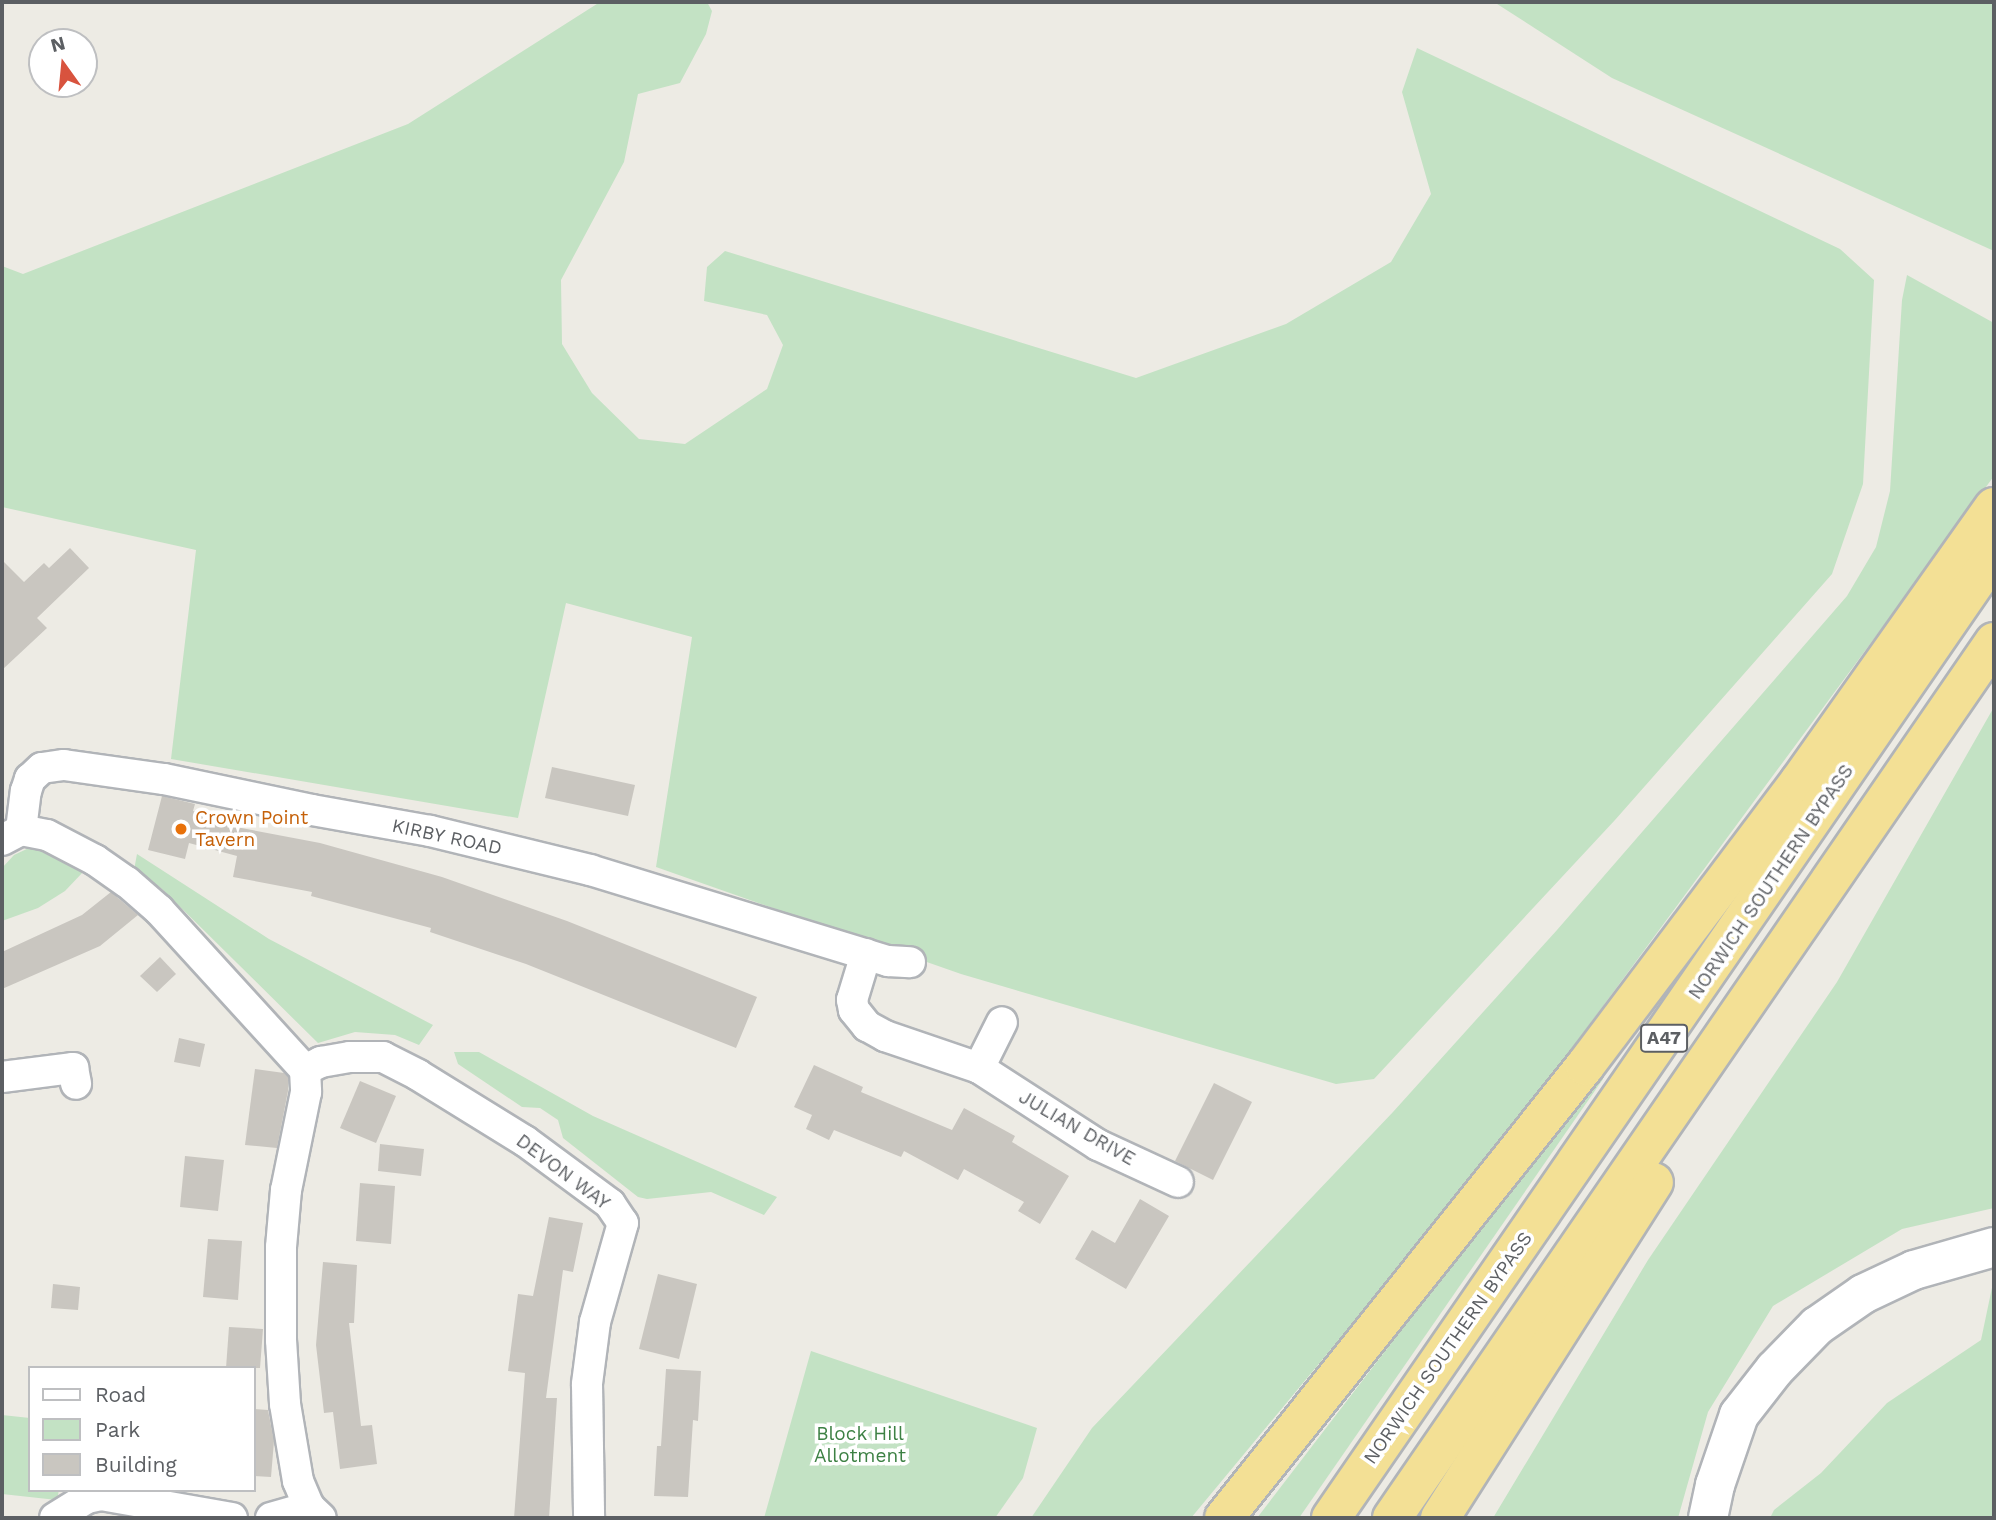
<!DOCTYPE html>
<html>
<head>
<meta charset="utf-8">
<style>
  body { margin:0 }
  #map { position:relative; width:1996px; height:1520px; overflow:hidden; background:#edebe4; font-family:"Work Sans",sans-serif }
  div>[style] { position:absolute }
  .green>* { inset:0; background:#c3e2c4 }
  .building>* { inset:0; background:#c9c6c0 }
  .roads { filter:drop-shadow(2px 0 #b1b4b8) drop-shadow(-2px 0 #b1b4b8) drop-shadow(0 2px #b1b4b8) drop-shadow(0 -2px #b1b4b8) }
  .street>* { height:30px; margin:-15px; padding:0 15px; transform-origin:15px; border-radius:15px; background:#fff }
  .secondary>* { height:38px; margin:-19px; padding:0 19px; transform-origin:19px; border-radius:19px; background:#fff }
  .highway>* { height:38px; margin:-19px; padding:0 19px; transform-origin:19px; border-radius:19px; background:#f3e095 }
  .dots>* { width:19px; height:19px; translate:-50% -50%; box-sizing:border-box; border:4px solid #fff; border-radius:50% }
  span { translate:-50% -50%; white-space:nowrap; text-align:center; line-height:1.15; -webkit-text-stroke:7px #fff; paint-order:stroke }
  .shield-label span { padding:2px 5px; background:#fff; border:2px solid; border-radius:5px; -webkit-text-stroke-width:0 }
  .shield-label { font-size:18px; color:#5c5f63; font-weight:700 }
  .food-label { font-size:19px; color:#c56008 }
  .left { translate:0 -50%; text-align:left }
  .street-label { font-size:19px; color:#5c5f63 }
  .park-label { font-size:19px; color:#3d8144 }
  .frame { position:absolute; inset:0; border:4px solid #5c5f63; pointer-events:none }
  .legend { position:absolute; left:28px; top:1366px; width:228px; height:126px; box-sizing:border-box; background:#fff; border:2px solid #bebfc1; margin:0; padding:9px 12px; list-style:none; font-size:21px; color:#5c5f63 }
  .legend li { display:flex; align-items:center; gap:14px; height:35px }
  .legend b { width:35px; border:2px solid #bebfc1 }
  .north { position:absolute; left:28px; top:28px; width:70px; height:70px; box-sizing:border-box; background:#fff; border:2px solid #bebfc1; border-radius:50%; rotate:345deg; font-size:19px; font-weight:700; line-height:28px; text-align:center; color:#5c5f63 }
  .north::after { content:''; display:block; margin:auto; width:24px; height:32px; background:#d8533e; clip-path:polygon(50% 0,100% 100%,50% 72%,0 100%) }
</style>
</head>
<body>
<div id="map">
  <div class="green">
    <i style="clip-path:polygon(600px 2px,707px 2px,712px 11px,706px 34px,680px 83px,638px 94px,624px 162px,561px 280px,562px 344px,592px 393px,639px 439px,685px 444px,767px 389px,783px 345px,767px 315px,704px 301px,707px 267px,725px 251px,1136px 378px,1286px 324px,1391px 262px,1431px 194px,1402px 92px,1417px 48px,1840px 249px,1874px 280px,1863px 484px,1832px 574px,1615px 820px,1374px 1079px,1336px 1084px,961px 974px,656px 867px,692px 637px,566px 603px,518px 818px,171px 759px,196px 550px,2px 507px,2px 266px,23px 274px,408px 124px)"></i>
    <i style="clip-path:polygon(1494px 2px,1994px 2px,1994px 251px,1612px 78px)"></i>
    <i style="clip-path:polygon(1907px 275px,1994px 323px,1994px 476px,1502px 1143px,1191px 1518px,1031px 1518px,1092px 1428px,1393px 1112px,1557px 930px,1847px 596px,1876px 547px,1890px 491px,1902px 300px)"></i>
    <i style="clip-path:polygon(1994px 707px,1994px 1208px,1902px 1229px,1773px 1306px,1708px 1412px,1678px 1518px,1493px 1518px,1648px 1260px,1837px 982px)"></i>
    <i style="clip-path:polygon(31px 847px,84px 871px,65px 891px,38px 908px,2px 921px,2px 868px,14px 855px)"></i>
    <i style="clip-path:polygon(137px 854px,269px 939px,433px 1025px,419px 1045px,395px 1035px,355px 1032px,318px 1043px,162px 889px,134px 870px)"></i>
    <i style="clip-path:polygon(454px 1052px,479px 1052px,593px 1116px,777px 1197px,764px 1215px,711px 1192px,647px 1199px,638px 1197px,563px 1138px,558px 1120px,540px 1108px,522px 1107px,458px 1064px)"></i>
    <i style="clip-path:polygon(1597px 1075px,1603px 1079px,1299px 1518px,1257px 1518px)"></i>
    <i style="clip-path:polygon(1994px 1278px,1994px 1518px,1770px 1518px,1774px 1510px,1821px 1473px,1887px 1403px,1981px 1340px)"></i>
    <i style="clip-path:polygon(811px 1351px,1037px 1428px,1023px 1478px,995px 1518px,764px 1518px)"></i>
    <i style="clip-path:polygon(2px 1415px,30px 1418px,30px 1490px,59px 1490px,57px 1500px,2px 1494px)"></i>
  </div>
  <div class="building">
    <i style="clip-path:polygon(70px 548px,89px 568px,37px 618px,47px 628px,2px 670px,2px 560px,24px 582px,44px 563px,49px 568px)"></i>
    <i style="clip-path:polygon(552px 767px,635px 785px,628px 816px,545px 798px)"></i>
    <i style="clip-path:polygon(162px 796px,195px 804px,193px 811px,211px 815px,210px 822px,320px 843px,442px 877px,567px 921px,757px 997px,736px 1048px,526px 964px,430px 932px,431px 928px,311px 896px,312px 892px,233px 877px,237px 856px,189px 843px,185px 859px,148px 850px)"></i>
    <i style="clip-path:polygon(111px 892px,138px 915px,100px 946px,2px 989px,2px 952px,82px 915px)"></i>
    <i style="clip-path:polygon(160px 957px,176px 974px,157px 992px,140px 976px)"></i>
    <i style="clip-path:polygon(179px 1038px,205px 1044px,200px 1067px,174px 1062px)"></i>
    <i style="clip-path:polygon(814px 1065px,863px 1087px,861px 1092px,952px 1130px,964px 1108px,1015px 1136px,1012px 1142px,1069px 1176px,1040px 1224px,1018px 1211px,1024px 1202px,964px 1169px,958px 1180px,904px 1151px,901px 1157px,834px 1130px,829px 1140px,806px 1129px,812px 1115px,794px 1107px)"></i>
    <i style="clip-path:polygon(255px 1069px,284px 1073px,288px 1077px,288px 1091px,277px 1148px,245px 1145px)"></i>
    <i style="clip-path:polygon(360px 1081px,396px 1096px,376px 1143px,340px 1128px)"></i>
    <i style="clip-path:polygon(1214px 1083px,1252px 1102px,1213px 1180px,1175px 1161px)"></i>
    <i style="clip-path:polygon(380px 1144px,424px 1149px,421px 1176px,378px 1171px)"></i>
    <i style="clip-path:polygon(185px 1156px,224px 1160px,218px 1211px,180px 1207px)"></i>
    <i style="clip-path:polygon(360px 1183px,395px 1186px,391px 1244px,356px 1241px)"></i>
    <i style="clip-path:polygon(1140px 1199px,1169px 1216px,1126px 1289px,1075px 1259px,1092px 1230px,1115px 1243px)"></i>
    <i style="clip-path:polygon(549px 1217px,583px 1223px,573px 1272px,563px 1270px,546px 1398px,557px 1398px,549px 1518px,514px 1518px,525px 1373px,508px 1371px,518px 1294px,533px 1296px)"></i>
    <i style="clip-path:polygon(208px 1239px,242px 1241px,238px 1300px,203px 1297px)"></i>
    <i style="clip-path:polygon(323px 1262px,357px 1265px,354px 1323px,349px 1323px,361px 1426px,372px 1425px,377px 1464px,340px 1469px,333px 1412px,324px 1413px,316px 1345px)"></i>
    <i style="clip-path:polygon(658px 1274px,697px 1284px,679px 1359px,639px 1349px)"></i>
    <i style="clip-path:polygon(53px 1284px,80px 1287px,78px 1310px,51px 1308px)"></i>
    <i style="clip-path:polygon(229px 1327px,263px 1329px,260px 1368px,226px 1368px)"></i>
    <i style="clip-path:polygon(666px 1369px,701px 1371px,698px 1421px,693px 1420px,688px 1497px,654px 1496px,657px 1446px,661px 1446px)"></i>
    <i style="clip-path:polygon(254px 1409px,268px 1410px,274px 1441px,271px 1477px,254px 1476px)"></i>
  </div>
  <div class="roads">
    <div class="street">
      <i style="left:21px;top:830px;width:39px;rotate:-83deg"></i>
      <i style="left:26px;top:791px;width:13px;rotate:-72deg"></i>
      <i style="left:30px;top:779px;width:16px;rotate:-43deg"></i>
      <i style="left:42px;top:768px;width:22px;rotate:-8deg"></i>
      <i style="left:64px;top:765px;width:101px;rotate:8deg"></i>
      <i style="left:164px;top:779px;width:151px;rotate:11.8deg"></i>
      <i style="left:312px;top:810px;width:120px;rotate:10.1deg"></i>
      <i style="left:430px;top:831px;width:165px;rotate:13.7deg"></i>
      <i style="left:590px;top:870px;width:312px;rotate:17deg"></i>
      <i style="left:888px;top:961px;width:22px;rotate:3deg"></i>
      <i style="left:2px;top:840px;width:21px;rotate:-28deg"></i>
      <i style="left:21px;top:830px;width:26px;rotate:11deg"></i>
      <i style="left:47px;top:835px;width:54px;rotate:27.5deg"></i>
      <i style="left:95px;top:860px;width:39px;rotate:35deg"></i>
      <i style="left:127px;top:882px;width:43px;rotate:41.2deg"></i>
      <i style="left:159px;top:910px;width:217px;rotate:47.6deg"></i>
      <i style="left:305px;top:1070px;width:22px;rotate:87deg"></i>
      <i style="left:306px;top:1092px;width:100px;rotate:101.5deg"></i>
      <i style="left:286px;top:1190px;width:57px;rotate:95deg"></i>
      <i style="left:281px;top:1247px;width:93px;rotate:90deg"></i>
      <i style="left:281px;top:1340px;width:64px;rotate:86.4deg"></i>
      <i style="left:285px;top:1404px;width:78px;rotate:80.4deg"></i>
      <i style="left:298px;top:1481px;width:28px;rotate:67deg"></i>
      <i style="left:309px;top:1507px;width:16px;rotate:43deg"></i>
      <i style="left:866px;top:954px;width:48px;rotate:106.9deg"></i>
      <i style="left:852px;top:1000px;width:10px;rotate:79deg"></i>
      <i style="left:854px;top:1010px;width:21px;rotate:51deg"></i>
      <i style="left:867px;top:1026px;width:21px;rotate:29deg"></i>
      <i style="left:885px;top:1036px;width:99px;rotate:18.8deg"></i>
      <i style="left:979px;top:1068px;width:142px;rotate:32.9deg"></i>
      <i style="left:1098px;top:1145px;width:88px;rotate:24.8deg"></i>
      <i style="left:979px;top:1068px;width:51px;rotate:-63.4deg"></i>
      <i style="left:305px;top:1070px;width:18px;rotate:-27deg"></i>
      <i style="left:321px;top:1062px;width:29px;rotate:-10deg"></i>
      <i style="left:350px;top:1057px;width:33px"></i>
      <i style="left:383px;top:1057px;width:39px;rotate:27deg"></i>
      <i style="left:418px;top:1075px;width:126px;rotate:31.7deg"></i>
      <i style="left:525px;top:1141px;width:106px;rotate:36.5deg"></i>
      <i style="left:610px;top:1204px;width:23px;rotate:56deg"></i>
      <i style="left:623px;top:1223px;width:103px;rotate:105.8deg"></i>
      <i style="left:595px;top:1322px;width:63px;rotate:97.4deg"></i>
      <i style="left:587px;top:1384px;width:134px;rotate:89.1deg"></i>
      <i style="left:2px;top:1077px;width:72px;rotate:-7.2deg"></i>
      <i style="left:73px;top:1068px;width:16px;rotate:79deg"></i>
      <i style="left:55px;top:1518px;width:38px;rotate:-32deg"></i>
      <i style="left:87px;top:1498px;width:14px;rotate:-12deg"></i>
      <i style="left:101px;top:1495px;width:133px;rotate:10deg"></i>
      <i style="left:271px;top:1518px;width:40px;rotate:-16deg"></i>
    </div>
    <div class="secondary">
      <i style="left:1708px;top:1518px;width:34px;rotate:-78deg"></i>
      <i style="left:1715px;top:1485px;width:74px;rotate:-71.1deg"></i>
      <i style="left:1739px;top:1415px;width:58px;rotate:-52deg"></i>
      <i style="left:1775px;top:1369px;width:60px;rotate:-45.7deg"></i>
      <i style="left:1817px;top:1326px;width:56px;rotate:-34.8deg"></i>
      <i style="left:1863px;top:1294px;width:56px;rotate:-25.2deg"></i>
      <i style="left:1914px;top:1270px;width:83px;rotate:-16deg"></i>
    </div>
    <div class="highway">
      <i style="left:1224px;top:1518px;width:578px;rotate:-51.39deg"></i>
      <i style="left:1585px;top:1066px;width:356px;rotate:-53deg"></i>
      <i style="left:1799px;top:782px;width:337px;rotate:-54.7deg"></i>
      <i style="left:1331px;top:1518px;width:1169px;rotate:-55.45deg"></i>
      <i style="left:1392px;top:1518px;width:1063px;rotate:-55.5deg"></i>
      <i style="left:1440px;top:1518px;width:398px;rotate:-57.5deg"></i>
    </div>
  </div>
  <div class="dots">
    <i style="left:181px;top:829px;background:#e8710a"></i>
  </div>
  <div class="shield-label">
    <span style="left:1664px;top:1038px">A47</span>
  </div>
  <div class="food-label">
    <span class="left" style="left:195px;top:829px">Crown Point<br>Tavern</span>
  </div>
  <div class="street-label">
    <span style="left:447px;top:837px;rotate:12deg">KIRBY ROAD</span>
    <span style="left:1771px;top:882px;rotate:-56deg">NORWICH SOUTHERN BYPASS</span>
    <span style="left:1077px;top:1128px;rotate:30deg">JULIAN DRIVE</span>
    <span style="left:563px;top:1172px;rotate:37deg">DEVON WAY</span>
    <span style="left:1448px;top:1348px;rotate:-55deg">NORWICH SOUTHERN BYPASS</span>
  </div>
  <div class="park-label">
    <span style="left:860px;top:1445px">Block Hill<br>Allotment</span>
  </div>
  <div class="frame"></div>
  <ul class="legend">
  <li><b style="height:9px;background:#fff"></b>Road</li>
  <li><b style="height:19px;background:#c3e2c4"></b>Park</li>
  <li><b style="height:19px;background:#c9c6c0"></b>Building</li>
  </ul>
  <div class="north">N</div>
</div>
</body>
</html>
